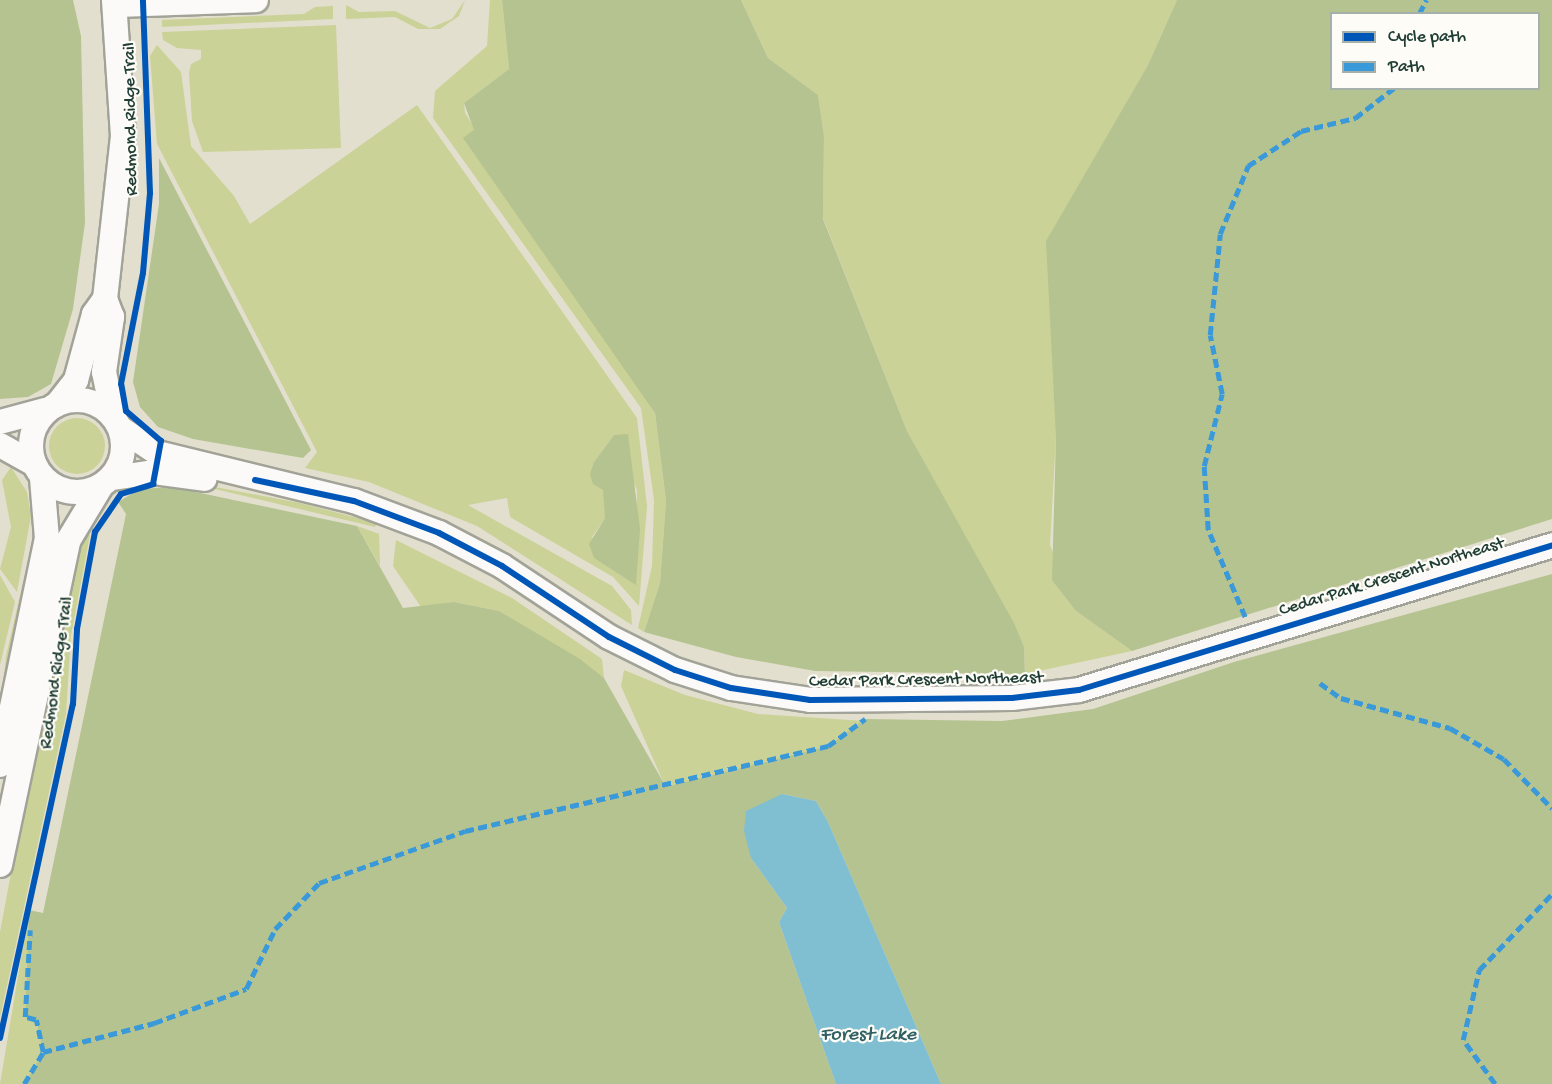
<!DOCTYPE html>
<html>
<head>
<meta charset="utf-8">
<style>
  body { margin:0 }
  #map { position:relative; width:1552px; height:1084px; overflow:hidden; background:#e3dfce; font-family:"Gochi Hand",sans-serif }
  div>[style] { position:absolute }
  .green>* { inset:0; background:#cad297 }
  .round { border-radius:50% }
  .forest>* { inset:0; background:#b5c390 }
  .water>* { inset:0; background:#80bed2 }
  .roads { filter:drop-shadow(2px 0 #a2a398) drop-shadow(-2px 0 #a2a398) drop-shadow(0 2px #a2a398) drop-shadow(0 -2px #a2a398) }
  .minor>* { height:24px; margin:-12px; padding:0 12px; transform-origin:12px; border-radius:12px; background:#fbfaf8 }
  .minor>.ring { margin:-12px; padding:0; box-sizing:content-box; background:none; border:24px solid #fbfaf8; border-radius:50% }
  .quiet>* { height:4.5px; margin-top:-2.25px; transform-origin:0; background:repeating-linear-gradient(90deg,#3a99d8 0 9px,transparent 0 13.5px) }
  .cycleway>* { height:6px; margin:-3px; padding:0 3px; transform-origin:3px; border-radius:3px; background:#0057b8 }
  span { translate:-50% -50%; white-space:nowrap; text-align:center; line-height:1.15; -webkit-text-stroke:4.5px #fdfcf7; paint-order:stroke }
  .street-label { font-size:18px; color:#1f3d34 }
  .water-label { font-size:20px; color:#306064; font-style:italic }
  .legend { position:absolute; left:1330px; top:12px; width:210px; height:78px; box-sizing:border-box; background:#fdfcf7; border:2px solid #a4b0a9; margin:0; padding:8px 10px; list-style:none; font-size:18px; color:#1f3d34 }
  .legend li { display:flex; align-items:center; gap:12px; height:30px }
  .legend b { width:30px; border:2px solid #a4b0a9 }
</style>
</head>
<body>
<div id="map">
  <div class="green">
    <i style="clip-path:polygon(465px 0,459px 16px,440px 29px,418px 29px,395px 17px,346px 19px,346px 5px,359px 12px,395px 11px,430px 28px,452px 19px)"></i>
    <i style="clip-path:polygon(490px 0,502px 0,509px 69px,464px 103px,465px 113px,655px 413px,666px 501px,660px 583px,644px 632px,638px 628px,652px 566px,654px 500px,641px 408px,433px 118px,435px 91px,487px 46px)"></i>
    <i style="clip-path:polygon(741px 0,1177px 0,1147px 67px,1056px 437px,1050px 545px,1076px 611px,1132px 651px,1025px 674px,1024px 647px,907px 431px,823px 218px,824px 136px,818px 95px,768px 58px)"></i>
    <i style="clip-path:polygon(315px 7px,333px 6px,333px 19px,162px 27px,162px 20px,304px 14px)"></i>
    <i style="clip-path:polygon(336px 25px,341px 148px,203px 152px,192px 121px,189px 73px,191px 64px,201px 59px,201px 50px,177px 48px,163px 40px,162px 32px)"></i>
    <i style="clip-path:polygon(evenodd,157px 45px,181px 72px,191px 146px,234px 196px,250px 224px,417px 105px,637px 418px,647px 506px,639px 606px,613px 577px,510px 517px,507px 498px,468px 505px,612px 586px,631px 610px,632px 625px,477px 526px,369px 482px,305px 468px,317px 452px,157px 144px,150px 56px,157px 45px,614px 435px,637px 490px,636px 584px,592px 537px,605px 518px,605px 496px,594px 462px,614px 435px)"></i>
    <i class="round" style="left:49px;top:418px;width:56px;height:56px"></i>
    <i style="clip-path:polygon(11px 467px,27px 492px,31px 516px,17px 592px,0 569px,11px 527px,2px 480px)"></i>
    <i style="clip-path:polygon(173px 479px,300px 503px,377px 523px,375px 527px)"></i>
    <i style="clip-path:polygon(42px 525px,0 715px,6px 656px,36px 526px)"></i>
    <i style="clip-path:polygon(357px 526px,379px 534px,380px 566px)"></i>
    <i style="clip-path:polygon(75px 531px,90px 535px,71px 636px,66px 714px,0 1018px,0 932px)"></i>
    <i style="clip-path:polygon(396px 540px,512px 598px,602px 659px,604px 678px,499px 611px,454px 602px,421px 607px,393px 566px)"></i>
    <i style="clip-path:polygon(0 575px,15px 602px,0 665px)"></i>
    <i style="clip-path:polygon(624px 670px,685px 695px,758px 714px,865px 721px,828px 746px,666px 788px,621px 686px)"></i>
    <i style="clip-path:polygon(29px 910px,25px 1016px,36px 1020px,43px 1052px,24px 1084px,0 1084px)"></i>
  </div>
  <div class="forest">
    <i style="clip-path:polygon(0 0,73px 0,81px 36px,85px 223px,73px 309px,51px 384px,28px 397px,0 399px)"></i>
    <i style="clip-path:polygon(502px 0,741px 0,768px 58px,818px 95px,824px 136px,823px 219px,907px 431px,1014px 623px,1024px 647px,1025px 674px,815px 671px,736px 657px,644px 632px,660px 583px,666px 501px,655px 413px,463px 138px,474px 130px,464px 103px,509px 69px)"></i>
    <i style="clip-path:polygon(evenodd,1177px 0,1552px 0,1552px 519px,1132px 651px,1076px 611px,1052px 580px,1056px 437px,1046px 241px,1147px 67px,1177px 0,1332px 14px,1538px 14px,1538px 88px,1332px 88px,1332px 14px)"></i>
    <i style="clip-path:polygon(159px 158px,311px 450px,303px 458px,193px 439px,158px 427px,140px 407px,133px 382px,159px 204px)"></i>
    <i style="clip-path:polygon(628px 434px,640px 529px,636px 585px,594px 558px,589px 544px,605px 518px,603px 490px,593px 484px,590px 474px,594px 462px,614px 435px)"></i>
    <i style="clip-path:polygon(172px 487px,357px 526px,403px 608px,454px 602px,499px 611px,580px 659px,604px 678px,666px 787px,828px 746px,865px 719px,1002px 721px,1093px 709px,1234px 662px,1552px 574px,1552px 1084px,941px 1084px,828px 822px,816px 801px,782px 794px,751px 858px,787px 908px,779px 922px,836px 1084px,24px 1084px,43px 1052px,36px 1020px,25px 1017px,29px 910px,43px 913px,126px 514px,118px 502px,140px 489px)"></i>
  </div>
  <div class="water">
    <i style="clip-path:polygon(782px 794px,816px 801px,828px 822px,941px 1084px,836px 1084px,779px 922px,787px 908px,751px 858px,744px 831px,746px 811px)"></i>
  </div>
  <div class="roads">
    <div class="minor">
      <i style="left:115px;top:5px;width:141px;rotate:-2deg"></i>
      <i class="ring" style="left:31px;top:400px;width:68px;height:68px"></i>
      <i style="left:59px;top:402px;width:28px;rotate:-52deg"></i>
      <i style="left:76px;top:380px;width:68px;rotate:-74.7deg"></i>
      <i style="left:94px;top:314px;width:19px;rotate:-54deg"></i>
      <i style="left:113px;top:415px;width:44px;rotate:-101.8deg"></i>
      <i style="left:104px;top:372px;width:56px;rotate:-81.7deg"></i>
      <i style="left:112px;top:317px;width:19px;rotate:-111deg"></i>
      <i style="left:105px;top:299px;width:164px;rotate:-83.7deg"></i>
      <i style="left:123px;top:136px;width:136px;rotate:-93.8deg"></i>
      <i style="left:0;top:422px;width:47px;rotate:-14.9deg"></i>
      <i style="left:120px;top:428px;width:45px;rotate:34deg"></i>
      <i style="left:157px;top:453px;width:203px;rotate:13.7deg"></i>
      <i style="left:354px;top:501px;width:91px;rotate:20.6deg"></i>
      <i style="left:439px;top:533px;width:71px;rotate:27.6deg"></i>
      <i style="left:502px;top:566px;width:128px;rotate:33.6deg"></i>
      <i style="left:609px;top:637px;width:74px;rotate:26.6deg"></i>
      <i style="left:675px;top:670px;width:59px;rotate:17.8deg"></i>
      <i style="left:731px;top:688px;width:80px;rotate:8.6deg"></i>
      <i style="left:810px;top:700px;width:202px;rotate:-0.6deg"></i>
      <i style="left:1012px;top:698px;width:67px;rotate:-6.8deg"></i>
      <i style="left:1079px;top:690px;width:495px;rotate:-17deg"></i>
      <i style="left:0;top:445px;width:39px;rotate:29deg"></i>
      <i style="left:113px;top:478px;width:41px;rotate:-8.3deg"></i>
      <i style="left:154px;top:472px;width:51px;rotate:7.8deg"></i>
      <i style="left:0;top:765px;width:231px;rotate:-78.3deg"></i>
      <i style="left:47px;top:539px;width:61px;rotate:-94.7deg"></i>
      <i style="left:0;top:865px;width:331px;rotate:-78.1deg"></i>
      <i style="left:68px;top:541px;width:62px;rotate:-58.9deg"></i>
    </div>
  </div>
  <div class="quiet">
    <i style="left:1419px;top:14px;width:16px;rotate:-63deg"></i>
    <i style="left:1245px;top:617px;width:95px;rotate:-113deg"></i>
    <i style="left:1208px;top:530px;width:64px;rotate:-93.6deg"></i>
    <i style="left:1204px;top:466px;width:74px;rotate:-76deg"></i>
    <i style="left:1222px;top:394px;width:60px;rotate:-101.5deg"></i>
    <i style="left:1210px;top:335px;width:101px;rotate:-84.3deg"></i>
    <i style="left:1220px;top:234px;width:74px;rotate:-67.6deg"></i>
    <i style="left:1248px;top:166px;width:64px;rotate:-33.4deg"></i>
    <i style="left:1301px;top:131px;width:56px;rotate:-13.5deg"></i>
    <i style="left:1355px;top:118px;width:49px;rotate:-37.6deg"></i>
    <i style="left:1320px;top:683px;width:26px;rotate:36deg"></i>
    <i style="left:1341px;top:698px;width:113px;rotate:15.4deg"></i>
    <i style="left:1450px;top:728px;width:62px;rotate:29.9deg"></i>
    <i style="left:1504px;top:759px;width:69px;rotate:45.6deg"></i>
    <i style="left:43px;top:1052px;width:115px;rotate:-14.6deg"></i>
    <i style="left:154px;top:1023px;width:98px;rotate:-20.3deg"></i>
    <i style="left:246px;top:989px;width:67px;rotate:-64.2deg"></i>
    <i style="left:275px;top:929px;width:64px;rotate:-46.3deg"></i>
    <i style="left:319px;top:883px;width:155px;rotate:-19.6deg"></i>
    <i style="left:465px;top:831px;width:373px;rotate:-13.2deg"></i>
    <i style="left:828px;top:746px;width:46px;rotate:-36.1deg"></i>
    <i style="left:24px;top:1084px;width:37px;rotate:-59deg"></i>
    <i style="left:43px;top:1052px;width:33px;rotate:-102deg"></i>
    <i style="left:36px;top:1020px;width:11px;rotate:-165deg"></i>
    <i style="left:25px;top:1017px;width:87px;rotate:-86.7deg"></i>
    <i style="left:1495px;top:1084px;width:54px;rotate:-126deg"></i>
    <i style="left:1463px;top:1040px;width:72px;rotate:-77.1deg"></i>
    <i style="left:1479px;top:970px;width:105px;rotate:-46.2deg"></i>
  </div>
  <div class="cycleway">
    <i style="left:255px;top:480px;width:101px;rotate:12deg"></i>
    <i style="left:354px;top:501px;width:91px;rotate:20.6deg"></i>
    <i style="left:439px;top:533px;width:71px;rotate:27.6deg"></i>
    <i style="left:502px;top:566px;width:128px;rotate:33.6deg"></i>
    <i style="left:609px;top:637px;width:74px;rotate:26.6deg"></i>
    <i style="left:675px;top:670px;width:59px;rotate:17.8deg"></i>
    <i style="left:731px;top:688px;width:80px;rotate:8.6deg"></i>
    <i style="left:810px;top:700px;width:202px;rotate:-0.6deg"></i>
    <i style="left:1012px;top:698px;width:67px;rotate:-6.8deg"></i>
    <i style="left:1079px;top:690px;width:495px;rotate:-17deg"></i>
    <i style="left:0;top:1038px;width:342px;rotate:-77.7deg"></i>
    <i style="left:73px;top:704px;width:75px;rotate:-86.9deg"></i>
    <i style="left:77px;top:629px;width:99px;rotate:-79.5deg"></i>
    <i style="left:95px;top:532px;width:46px;rotate:-55.6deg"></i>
    <i style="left:121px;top:494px;width:34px;rotate:-17deg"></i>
    <i style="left:153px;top:484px;width:44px;rotate:-79.5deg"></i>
    <i style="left:161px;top:441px;width:46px;rotate:-139.4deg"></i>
    <i style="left:126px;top:411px;width:27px;rotate:-100deg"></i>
    <i style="left:121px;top:384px;width:113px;rotate:-78.8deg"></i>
    <i style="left:143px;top:273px;width:80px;rotate:-85deg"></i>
    <i style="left:150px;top:193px;width:193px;rotate:-92.1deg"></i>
  </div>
  <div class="street-label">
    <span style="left:132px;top:119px;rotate:-91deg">Redmond Ridge Trail</span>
    <span style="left:1392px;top:578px;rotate:-17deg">Cedar Park Crescent Northeast</span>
    <span style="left:58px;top:673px;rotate:-82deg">Redmond Ridge Trail</span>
    <span style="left:926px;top:681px;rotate:-1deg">Cedar Park Crescent Northeast</span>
  </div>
  <div class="water-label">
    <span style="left:868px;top:1035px">Forest Lake</span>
  </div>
  <ul class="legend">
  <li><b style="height:8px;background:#0057b8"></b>Cycle path</li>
  <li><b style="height:8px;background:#3a99d8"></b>Path</li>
  </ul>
</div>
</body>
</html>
